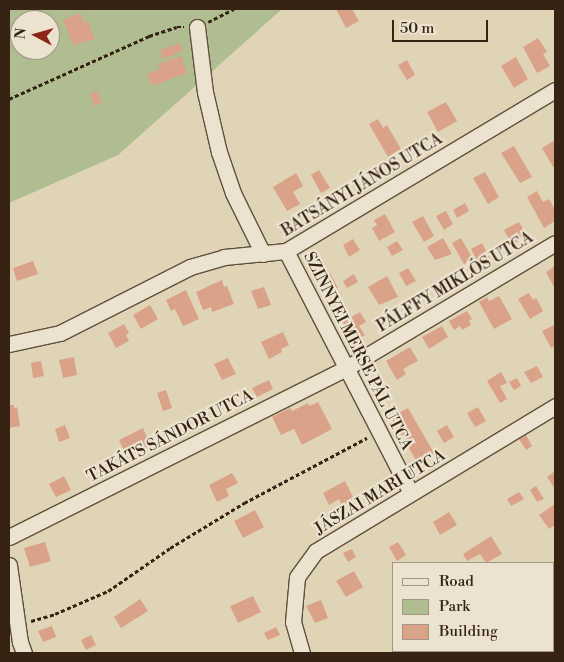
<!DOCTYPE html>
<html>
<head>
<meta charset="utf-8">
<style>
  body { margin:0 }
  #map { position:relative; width:564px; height:662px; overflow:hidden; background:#e0d4b6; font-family:"Libre Bodoni",serif }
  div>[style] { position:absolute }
  .green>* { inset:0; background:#afbd91 }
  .building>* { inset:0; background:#dba28a }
  .path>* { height:2.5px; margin-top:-1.25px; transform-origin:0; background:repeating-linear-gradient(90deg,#362314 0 4px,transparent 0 6.5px) }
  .roads { filter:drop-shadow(1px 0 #604f3c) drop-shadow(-1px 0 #604f3c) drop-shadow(0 1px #604f3c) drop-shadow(0 -1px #604f3c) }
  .minor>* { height:15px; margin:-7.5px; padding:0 7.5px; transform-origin:7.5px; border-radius:7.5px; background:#ebe3d0 }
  span { translate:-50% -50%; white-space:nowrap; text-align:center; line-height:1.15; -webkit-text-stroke:4.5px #ebe3d0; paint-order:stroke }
  .street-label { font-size:16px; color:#362314 }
  .frame { position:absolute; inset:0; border:10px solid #362314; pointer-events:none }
  .legend { position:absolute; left:392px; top:562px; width:162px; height:90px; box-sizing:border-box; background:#ebe3d0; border:1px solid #a39685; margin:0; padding:6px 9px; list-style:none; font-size:15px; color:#362314 }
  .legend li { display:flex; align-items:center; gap:10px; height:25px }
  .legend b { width:25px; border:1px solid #a39685 }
  .north { position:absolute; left:10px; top:10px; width:50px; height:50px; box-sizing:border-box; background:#ebe3d0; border:1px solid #a39685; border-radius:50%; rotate:276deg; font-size:14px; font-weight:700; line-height:20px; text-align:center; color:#362314 }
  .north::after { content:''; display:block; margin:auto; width:18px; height:22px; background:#8f2418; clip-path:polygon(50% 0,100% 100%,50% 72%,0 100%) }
  .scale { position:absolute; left:392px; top:20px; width:96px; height:22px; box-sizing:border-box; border:2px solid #362314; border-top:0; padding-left:6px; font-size:15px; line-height:18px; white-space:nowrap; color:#362314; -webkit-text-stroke:4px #ebe3d0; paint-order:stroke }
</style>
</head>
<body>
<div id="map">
  <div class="green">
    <i style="clip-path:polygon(evenodd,9px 9px,282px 9px,118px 155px,9px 203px,9px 9px,20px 20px,50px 20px,50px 50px,20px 50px,20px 20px)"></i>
  </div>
  <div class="building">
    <i style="clip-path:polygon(336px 9px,352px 9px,359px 21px,346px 28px)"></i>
    <i style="clip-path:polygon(80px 13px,84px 23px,88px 21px,95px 39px,73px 45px,63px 20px)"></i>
    <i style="clip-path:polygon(538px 38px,547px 52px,543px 54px,550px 66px,537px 73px,523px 47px)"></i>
    <i style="clip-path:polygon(180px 43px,183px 51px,163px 59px,160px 50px)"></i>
    <i style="clip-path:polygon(181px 56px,187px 73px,152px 86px,147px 74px,160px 69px,158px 64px)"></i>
    <i style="clip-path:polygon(516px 57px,528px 79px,514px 88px,501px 66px)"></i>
    <i style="clip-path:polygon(407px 60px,415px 75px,407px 80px,398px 65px)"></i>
    <i style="clip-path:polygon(98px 91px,102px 103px,94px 106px,90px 94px)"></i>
    <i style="clip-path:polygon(446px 102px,457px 121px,438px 132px,427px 112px)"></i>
    <i style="clip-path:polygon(378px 119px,383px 128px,387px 125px,401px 149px,388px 157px,369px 124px)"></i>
    <i style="clip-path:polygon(555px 140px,555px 166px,553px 167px,542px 148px)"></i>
    <i style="clip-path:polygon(514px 146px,532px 177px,520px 183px,501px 153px)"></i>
    <i style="clip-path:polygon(319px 170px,330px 188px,321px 193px,311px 175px)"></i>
    <i style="clip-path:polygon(485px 172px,499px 197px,488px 204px,473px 178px)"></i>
    <i style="clip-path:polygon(296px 173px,303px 186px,293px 192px,300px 204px,287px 211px,273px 187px)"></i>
    <i style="clip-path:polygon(537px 191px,543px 202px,549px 199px,555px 210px,555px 221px,544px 228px,527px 197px)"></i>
    <i style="clip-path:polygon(465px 203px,469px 211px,457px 218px,453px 210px)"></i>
    <i style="clip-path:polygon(446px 211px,453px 224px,444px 230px,436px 216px)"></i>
    <i style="clip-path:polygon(385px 214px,395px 232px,379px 241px,372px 228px,377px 225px,374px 220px)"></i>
    <i style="clip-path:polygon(423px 216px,434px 236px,424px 242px,412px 222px)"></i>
    <i style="clip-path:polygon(519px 222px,527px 236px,512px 245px,504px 230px)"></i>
    <i style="clip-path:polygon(443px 238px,452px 254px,435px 260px,427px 247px)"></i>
    <i style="clip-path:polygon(461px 238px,474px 261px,465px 266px,452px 243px)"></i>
    <i style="clip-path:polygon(353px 239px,360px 250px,349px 257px,343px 245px)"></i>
    <i style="clip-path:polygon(397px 241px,403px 250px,392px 256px,387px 247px)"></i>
    <i style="clip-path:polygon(482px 243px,490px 258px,479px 264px,471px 249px)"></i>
    <i style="clip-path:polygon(33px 261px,38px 274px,17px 281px,13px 268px)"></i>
    <i style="clip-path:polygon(555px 266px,555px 286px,554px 287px,546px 272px)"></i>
    <i style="clip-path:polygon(408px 268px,416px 281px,406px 286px,399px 273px)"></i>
    <i style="clip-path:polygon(322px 271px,325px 276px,330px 273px,338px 288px,326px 296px,314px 276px)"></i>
    <i style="clip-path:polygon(354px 274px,358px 282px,347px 288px,343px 281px)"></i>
    <i style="clip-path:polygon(387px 276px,398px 297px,379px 305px,368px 287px)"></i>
    <i style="clip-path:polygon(222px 280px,224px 287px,227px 286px,234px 304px,212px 312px,211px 307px,203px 310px,196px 292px)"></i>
    <i style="clip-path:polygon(264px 287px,271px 305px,258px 309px,251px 291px)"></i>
    <i style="clip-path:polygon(186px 290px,199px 319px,183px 326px,175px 309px,171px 311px,166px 300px)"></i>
    <i style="clip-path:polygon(529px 293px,533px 300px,536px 298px,543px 311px,530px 319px,518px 299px)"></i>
    <i style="clip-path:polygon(499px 296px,512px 319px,494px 329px,479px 302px,487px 297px,489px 301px)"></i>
    <i style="clip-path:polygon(150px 305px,158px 319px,141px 329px,133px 315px)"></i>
    <i style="clip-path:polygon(467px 311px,472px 319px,469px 321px,471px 325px,462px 330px,460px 326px,454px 330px,449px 321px)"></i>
    <i style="clip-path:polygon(360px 312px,366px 322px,359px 326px,365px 335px,354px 341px,343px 322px)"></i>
    <i style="clip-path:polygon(124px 324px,129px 333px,126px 335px,129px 341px,116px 348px,108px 333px)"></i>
    <i style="clip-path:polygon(554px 325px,555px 346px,551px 348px,542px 331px)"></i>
    <i style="clip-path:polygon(442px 326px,448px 337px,429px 349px,422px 337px)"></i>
    <i style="clip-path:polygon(283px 332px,289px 345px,281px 349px,282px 352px,269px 359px,261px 342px)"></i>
    <i style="clip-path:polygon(410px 347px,418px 361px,403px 369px,406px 374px,397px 380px,386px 361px)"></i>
    <i style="clip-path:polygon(74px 357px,77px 375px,63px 378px,59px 360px)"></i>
    <i style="clip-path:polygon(228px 358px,236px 374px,222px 380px,214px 364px)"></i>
    <i style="clip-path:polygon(41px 361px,44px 376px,33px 378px,31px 363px)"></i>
    <i style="clip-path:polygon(537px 366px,543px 377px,531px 383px,524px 372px)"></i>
    <i style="clip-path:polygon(501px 372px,507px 383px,500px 386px,507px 399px,500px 403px,487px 381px)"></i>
    <i style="clip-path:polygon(517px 378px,521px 386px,514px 390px,509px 382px)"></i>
    <i style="clip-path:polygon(269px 380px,273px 389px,257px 397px,252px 388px)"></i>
    <i style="clip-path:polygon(166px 390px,172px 408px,163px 411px,157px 393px)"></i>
    <i style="clip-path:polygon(318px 402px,332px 429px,302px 445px,294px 429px,281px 435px,272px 417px,290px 408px,292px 411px,308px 403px,309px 406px)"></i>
    <i style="clip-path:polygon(9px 405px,14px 405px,14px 408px,17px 407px,20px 426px,9px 428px)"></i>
    <i style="clip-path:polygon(478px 407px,486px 421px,475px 427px,467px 413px)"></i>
    <i style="clip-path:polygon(408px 408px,434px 453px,417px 462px,391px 417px)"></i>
    <i style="clip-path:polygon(65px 425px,70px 438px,59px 442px,55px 429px)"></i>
    <i style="clip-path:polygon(447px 425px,454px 437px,444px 443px,437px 431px)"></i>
    <i style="clip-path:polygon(143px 428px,151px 446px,127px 457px,119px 440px)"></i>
    <i style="clip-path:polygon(526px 435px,532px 446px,526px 450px,519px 439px)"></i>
    <i style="clip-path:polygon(555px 471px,555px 489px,547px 477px)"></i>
    <i style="clip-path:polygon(232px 473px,238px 483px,226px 489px,229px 496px,217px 502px,209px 485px)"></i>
    <i style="clip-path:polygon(64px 476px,71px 490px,56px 497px,49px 484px)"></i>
    <i style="clip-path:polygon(345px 481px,354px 499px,342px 505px,339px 499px,329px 505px,323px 493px)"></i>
    <i style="clip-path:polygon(536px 486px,544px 499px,537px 502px,530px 490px)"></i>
    <i style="clip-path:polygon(519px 492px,524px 499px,511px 506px,507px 499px)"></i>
    <i style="clip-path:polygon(555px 504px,555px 525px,549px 529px,539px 515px)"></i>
    <i style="clip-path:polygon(255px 510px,264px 527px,243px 538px,234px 521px)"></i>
    <i style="clip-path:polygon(449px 512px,457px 525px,440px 535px,433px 522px)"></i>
    <i style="clip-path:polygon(491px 536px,502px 554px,486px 563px,480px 554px,467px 561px,463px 554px)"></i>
    <i style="clip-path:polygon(45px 542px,51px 561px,30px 567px,24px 548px)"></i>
    <i style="clip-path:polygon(398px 542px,406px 555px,397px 561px,389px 547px)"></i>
    <i style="clip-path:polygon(352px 549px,356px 557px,348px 562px,343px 553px)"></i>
    <i style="clip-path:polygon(354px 571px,363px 587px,346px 597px,336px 581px)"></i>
    <i style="clip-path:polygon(253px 596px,261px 612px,238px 623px,230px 606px)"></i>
    <i style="clip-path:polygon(140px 599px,148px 611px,121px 628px,114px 617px)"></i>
    <i style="clip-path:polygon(321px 600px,328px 618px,315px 623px,306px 606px)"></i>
    <i style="clip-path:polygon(52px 626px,56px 637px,43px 642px,38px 631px)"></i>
    <i style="clip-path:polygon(276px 627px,280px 635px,268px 640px,264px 633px)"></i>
    <i style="clip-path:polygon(91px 635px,96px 645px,86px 650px,81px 640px)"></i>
  </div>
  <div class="path">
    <i style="left:208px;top:22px;width:29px;rotate:-27deg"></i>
    <i style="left:9px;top:99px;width:154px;rotate:-24.2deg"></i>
    <i style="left:149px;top:36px;width:29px;rotate:-18deg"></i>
    <i style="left:177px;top:27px;width:7px"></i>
    <i style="left:31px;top:621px;width:25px;rotate:-16deg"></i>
    <i style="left:55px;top:614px;width:58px;rotate:-23.5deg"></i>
    <i style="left:108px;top:591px;width:75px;rotate:-34.7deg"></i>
    <i style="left:170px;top:548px;width:87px;rotate:-31.3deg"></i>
    <i style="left:244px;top:503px;width:139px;rotate:-27.9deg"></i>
  </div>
  <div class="roads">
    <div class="minor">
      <i style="left:197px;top:27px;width:65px;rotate:83deg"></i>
      <i style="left:205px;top:92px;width:62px;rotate:76.9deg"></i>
      <i style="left:219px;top:152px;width:43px;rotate:71.1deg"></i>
      <i style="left:233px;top:193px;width:68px;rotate:63.8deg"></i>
      <i style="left:286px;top:251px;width:272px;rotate:62.7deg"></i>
      <i style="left:9px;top:344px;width:52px;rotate:-12.2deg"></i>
      <i style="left:60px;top:333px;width:146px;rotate:-26.9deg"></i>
      <i style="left:190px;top:267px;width:35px;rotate:-16deg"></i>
      <i style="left:224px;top:257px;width:62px;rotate:-5.5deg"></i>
      <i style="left:286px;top:251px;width:313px;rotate:-30.9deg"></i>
      <i style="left:9px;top:537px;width:379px;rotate:-26.6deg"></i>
      <i style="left:348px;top:367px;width:241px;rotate:-30.9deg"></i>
      <i style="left:9px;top:565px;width:78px;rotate:81.9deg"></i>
      <i style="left:20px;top:642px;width:12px;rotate:70deg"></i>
      <i style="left:302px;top:653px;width:32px;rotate:-106deg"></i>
      <i style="left:293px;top:622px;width:45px;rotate:-84.9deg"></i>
      <i style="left:297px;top:577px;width:32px;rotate:-54deg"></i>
      <i style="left:316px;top:551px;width:280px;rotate:-31.2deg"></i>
    </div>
  </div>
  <div class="street-label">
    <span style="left:362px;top:185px;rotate:-31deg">BATSÁNYI JÁNOS UTCA</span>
    <span style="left:455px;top:282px;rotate:-31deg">PÁLFFY MIKLÓS UTCA</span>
    <span style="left:358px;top:351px;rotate:63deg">SZINNYEI MERSE PÁL UTCA</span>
    <span style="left:170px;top:436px;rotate:-27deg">TAKÁTS SÁNDOR UTCA</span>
    <span style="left:380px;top:492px;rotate:-31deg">JÁSZAI MARI UTCA</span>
  </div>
  <div class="frame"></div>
  <ul class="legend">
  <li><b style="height:6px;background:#ebe3d0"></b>Road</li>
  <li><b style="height:14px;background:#afbd91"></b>Park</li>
  <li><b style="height:14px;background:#dba28a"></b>Building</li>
  </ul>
  <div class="north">N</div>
  <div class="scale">50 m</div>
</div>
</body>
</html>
